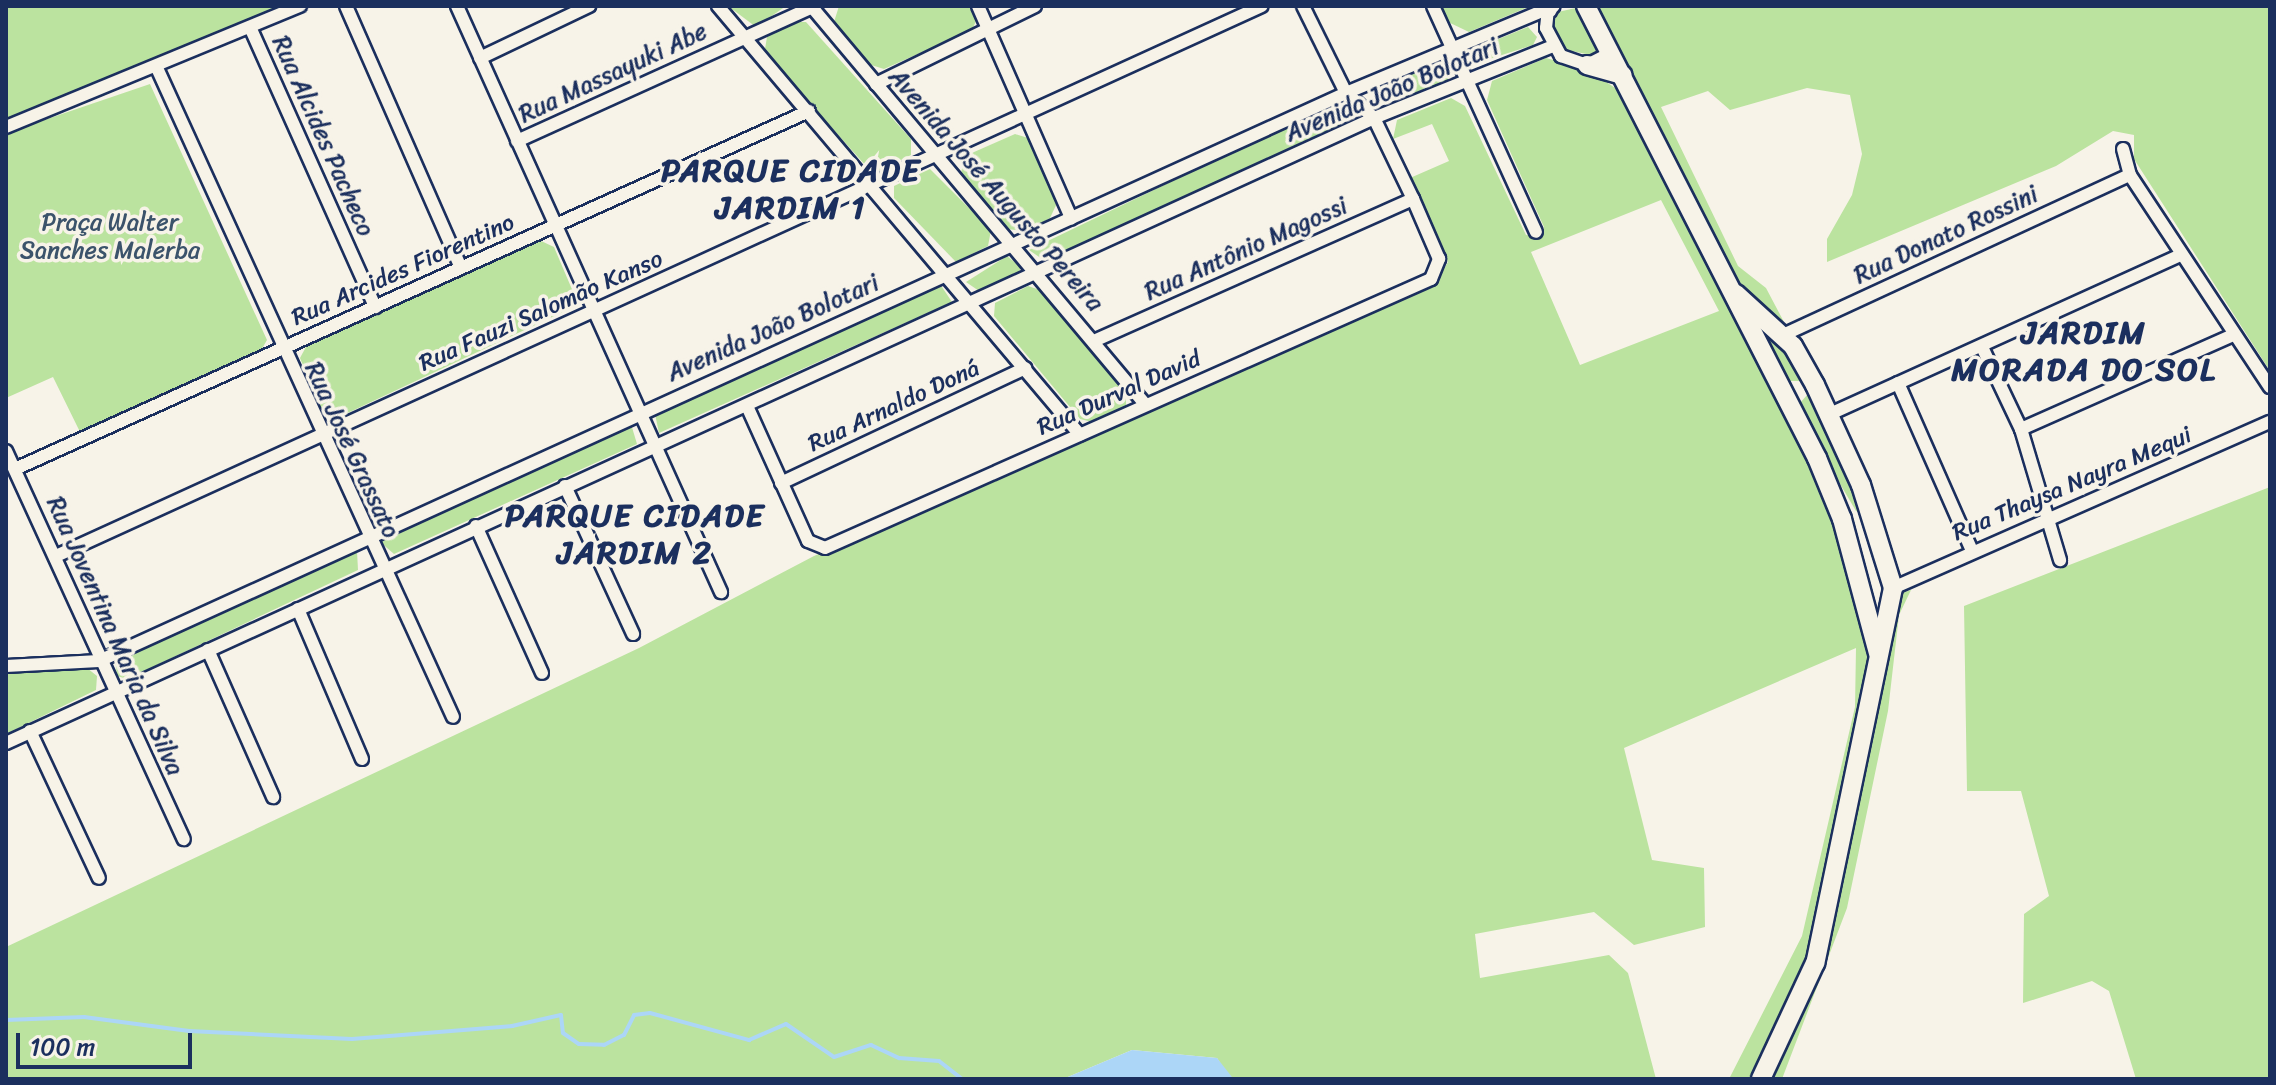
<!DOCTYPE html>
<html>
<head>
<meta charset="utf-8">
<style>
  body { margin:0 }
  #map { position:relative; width:2276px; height:1085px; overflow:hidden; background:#f7f3e8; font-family:Sriracha,sans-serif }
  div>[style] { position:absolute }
  .green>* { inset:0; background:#bbe39f }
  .water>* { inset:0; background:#acd6f7 }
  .stream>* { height:4px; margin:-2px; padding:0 2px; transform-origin:2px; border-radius:2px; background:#acd6f7 }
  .roads { filter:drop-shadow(2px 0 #1b2f5e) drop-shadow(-2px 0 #1b2f5e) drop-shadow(0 2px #1b2f5e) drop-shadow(0 -2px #1b2f5e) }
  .street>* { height:12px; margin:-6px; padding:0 6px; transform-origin:6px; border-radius:6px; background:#f7f3e8 }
  .secondary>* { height:18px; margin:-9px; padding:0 9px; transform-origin:9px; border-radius:9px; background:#f7f3e8 }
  span { translate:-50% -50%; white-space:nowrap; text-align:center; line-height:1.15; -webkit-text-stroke:7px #f7f3e8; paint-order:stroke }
  .street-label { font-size:24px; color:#1b2f5e }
  .park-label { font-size:24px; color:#3b536b }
  .district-label { font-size:32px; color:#1b2f5e; font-weight:700; letter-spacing:2px }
  .frame { position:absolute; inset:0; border:8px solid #1b2f5e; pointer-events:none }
  .scale { position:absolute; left:16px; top:1033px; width:176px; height:36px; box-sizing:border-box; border:4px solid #1b2f5e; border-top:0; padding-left:10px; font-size:24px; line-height:28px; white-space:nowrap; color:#1b2f5e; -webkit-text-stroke:6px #f7f3e8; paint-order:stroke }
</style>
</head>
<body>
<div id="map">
  <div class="green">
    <i style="clip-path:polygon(6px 6px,288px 6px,6px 122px)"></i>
    <i style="clip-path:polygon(728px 6px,786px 6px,756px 27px)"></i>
    <i style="clip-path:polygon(839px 6px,969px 6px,976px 21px,972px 30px,884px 69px,868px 64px,834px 22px)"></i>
    <i style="clip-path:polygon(1439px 6px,1531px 6px,1469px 32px,1446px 21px)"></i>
    <i style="clip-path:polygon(1593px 6px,2270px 6px,2270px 371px,2134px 159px,2134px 135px,2113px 131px,2056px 166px,1827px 262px,1827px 239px,1852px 195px,1862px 154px,1850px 95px,1807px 88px,1730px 110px,1708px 91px,1661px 107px,1738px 266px,1766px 288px,1784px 322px,1770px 316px,1741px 288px)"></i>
    <i style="clip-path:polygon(1580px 7px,1602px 48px,1591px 55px,1567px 50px,1551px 29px,1558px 12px)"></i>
    <i style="clip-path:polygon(794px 22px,806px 22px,911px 139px,911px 155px,879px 171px,866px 166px,814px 108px,765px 49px,767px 37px)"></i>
    <i style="clip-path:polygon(1528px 27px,1537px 37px,1533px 45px,1471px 65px,1469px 51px)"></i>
    <i style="clip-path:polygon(evenodd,1546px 58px,1587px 69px,1624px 94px,1816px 460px,1874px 650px,1811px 962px,1754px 1079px,1729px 1079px,1802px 936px,1855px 707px,1856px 648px,1624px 748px,1652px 860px,1704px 868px,1705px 927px,1634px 945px,1594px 912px,1475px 934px,1480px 978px,1609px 955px,1628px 973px,1656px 1079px,1230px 1079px,1217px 1058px,1132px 1050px,1063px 1079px,6px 1079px,6px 947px,639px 648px,814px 556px,1434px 285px,1448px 262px,1410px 178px,1449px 161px,1432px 124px,1393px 139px,1397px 120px,1451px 98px,1465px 106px,1526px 235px,1541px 236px,1544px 227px,1487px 100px,1492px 81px,1546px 58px,1661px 200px,1719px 311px,1580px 365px,1531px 252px,1661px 200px)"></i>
    <i style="clip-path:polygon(1442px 61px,1449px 81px,1378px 105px,1376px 90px)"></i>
    <i style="clip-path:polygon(150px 84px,267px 340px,260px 352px,81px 434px,53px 377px,6px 398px,6px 133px)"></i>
    <i style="clip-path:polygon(1331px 105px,1339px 125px,1045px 261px,1029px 250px)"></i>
    <i style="clip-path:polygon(1015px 134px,1028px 138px,1058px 201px,1050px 218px,1027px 231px,1006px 229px,961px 173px,965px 156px)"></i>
    <i style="clip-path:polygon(930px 169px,991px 230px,988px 246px,956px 262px,894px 198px,894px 186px)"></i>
    <i style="clip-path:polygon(539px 240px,554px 247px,574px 294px,565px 311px,337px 418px,322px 410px,300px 358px,307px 345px)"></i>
    <i style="clip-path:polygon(1007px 256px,1021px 267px,1018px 275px,979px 291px,966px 282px)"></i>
    <i style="clip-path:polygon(940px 284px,952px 302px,659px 433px,655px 414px)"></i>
    <i style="clip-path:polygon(1028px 286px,1040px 290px,1126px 393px,1126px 407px,1092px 422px,1080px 419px,994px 316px,995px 303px)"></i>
    <i style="clip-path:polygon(1755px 315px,1781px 342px,1803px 381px,1788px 381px)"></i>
    <i style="clip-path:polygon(1808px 394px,1824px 419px,1865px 514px,1856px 511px,1823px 455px,1799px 404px)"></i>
    <i style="clip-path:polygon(631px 424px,637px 444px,394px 554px,379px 541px)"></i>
    <i style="clip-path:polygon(2270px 487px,2270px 1079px,2136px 1079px,2109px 991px,2092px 981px,2023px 1003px,2024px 914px,2049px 896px,2021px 791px,1967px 791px,1964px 606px)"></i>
    <i style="clip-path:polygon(349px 548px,357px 551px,358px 570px,127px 679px,117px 676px,115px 659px)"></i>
    <i style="clip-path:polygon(1911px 590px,1899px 615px,1888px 711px,1847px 908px,1782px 1079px,1766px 1079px,1820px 965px,1899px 594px)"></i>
    <i style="clip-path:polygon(87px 668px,97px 676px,96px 690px,6px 734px,6px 673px)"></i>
  </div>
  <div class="water">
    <i style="clip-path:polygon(1132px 1050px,1217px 1058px,1232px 1077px,1063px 1079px)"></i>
  </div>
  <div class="stream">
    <i style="left:6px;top:1020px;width:78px;rotate:-2.2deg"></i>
    <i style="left:84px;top:1017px;width:106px;rotate:7.6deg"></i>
    <i style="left:189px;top:1031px;width:163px;rotate:2.8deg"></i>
    <i style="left:352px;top:1039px;width:161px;rotate:-4.6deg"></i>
    <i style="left:512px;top:1026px;width:50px;rotate:-12.7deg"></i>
    <i style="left:561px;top:1015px;width:18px;rotate:84deg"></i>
    <i style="left:563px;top:1033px;width:19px;rotate:35deg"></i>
    <i style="left:579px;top:1044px;width:25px;rotate:2deg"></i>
    <i style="left:604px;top:1045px;width:22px;rotate:-27deg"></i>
    <i style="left:624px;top:1035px;width:22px;rotate:-63deg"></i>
    <i style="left:634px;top:1015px;width:16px;rotate:-7deg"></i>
    <i style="left:650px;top:1013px;width:103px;rotate:15.3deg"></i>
    <i style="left:749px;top:1040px;width:40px;rotate:-23.4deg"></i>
    <i style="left:786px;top:1024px;width:58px;rotate:34.5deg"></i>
    <i style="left:834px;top:1057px;width:39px;rotate:-18deg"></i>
    <i style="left:871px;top:1045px;width:31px;rotate:25deg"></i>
    <i style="left:899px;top:1058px;width:40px;rotate:4.3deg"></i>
    <i style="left:939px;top:1061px;width:29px;rotate:38deg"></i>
  </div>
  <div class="roads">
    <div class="street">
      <i style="left:346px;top:6px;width:286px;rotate:66.3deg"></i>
      <i style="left:457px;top:6px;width:643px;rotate:65.75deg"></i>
      <i style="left:718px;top:6px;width:561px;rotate:49.84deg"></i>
      <i style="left:811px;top:6px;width:520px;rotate:50deg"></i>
      <i style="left:978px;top:6px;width:232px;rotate:66.3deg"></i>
      <i style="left:1433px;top:6px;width:248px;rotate:65.5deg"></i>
      <i style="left:1548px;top:9px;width:19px;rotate:96deg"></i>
      <i style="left:1546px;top:28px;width:32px;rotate:62deg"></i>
      <i style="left:1561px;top:56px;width:28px;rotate:19deg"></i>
      <i style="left:1587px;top:65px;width:27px;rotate:-27deg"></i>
      <i style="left:250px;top:27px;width:307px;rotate:65.9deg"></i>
      <i style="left:480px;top:58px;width:121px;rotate:-25.5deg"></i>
      <i style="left:157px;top:68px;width:713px;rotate:65.48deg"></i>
      <i style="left:876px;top:84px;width:177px;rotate:-26.1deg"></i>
      <i style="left:6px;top:127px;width:318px;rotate:-22.4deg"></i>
      <i style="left:517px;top:141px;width:327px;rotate:-24.4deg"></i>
      <i style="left:2123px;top:149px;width:27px;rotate:75deg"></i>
      <i style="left:2130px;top:175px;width:254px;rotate:56.6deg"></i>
      <i style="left:1781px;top:336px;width:384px;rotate:-24.8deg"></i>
      <i style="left:1096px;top:340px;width:347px;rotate:-24deg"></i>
      <i style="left:1982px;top:347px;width:91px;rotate:64.6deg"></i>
      <i style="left:2021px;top:429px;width:137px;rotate:73.4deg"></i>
      <i style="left:1898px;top:383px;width:184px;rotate:66.2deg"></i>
      <i style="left:747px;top:406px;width:148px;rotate:65.7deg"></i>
      <i style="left:808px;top:541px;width:18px;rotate:22deg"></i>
      <i style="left:825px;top:548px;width:663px;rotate:-23.94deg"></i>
      <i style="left:1431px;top:279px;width:22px;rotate:-68deg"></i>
      <i style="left:1439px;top:259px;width:65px;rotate:-113.4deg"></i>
      <i style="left:1413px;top:199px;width:90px;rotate:-115.7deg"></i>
      <i style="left:1374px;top:118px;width:38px;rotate:-138deg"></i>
      <i style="left:1346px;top:93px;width:97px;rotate:-116.3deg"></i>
      <i style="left:1830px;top:414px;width:384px;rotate:-24.4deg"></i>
      <i style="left:2021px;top:429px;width:232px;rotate:-23.9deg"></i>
      <i style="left:6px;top:451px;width:427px;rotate:65.4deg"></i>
      <i style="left:15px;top:469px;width:871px;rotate:-24.27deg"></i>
      <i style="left:781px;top:483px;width:270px;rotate:-25.2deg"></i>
      <i style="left:565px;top:486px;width:163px;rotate:65.3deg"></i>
      <i style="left:476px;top:526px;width:161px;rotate:65.8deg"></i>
      <i style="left:56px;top:556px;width:1325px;rotate:-24.52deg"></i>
      <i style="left:1893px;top:588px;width:412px;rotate:-23.8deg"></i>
      <i style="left:298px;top:609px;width:163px;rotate:66.9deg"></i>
      <i style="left:208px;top:650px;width:161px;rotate:66.1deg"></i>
      <i style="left:6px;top:666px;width:93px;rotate:-3.1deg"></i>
      <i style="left:99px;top:661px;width:1370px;rotate:-24.49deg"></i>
      <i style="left:1346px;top:93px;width:225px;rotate:-22.7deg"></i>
      <i style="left:30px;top:731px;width:162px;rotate:64.9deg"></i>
      <i style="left:6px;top:743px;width:1504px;rotate:-24.55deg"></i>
      <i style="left:1374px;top:118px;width:193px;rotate:-21.9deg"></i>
    </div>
    <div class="secondary">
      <i style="left:1586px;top:6px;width:508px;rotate:62.93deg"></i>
      <i style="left:1817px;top:458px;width:66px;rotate:67.7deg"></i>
      <i style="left:1842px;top:519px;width:139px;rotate:75deg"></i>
      <i style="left:1548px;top:9px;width:3px;rotate:-72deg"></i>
      <i style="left:1587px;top:65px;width:37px;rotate:16deg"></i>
      <i style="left:1736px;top:294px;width:77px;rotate:42.4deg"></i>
      <i style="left:1793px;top:346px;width:45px;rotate:60.6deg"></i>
      <i style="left:1815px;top:385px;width:110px;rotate:65.3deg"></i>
      <i style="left:1861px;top:485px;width:108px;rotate:72.7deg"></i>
      <i style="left:1893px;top:588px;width:383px;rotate:101.7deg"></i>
      <i style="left:1815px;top:963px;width:128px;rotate:115deg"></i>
    </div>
  </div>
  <div class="street-label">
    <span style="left:613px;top:73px;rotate:-25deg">Rua Massayuki Abe</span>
    <span style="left:1392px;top:90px;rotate:-23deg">Avenida João Bolotari</span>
    <span style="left:323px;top:136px;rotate:66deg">Rua Alcides Pacheco</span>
    <span style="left:996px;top:190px;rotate:49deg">Avenida José Augusto Pereira</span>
    <span style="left:1946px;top:235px;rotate:-25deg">Rua Donato Rossini</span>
    <span style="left:1246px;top:249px;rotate:-24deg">Rua Antônio Magossi</span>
    <span style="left:403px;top:270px;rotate:-24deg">Rua Arcides Fiorentino</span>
    <span style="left:541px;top:311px;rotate:-24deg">Rua Fauzi Salomão Kanso</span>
    <span style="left:773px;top:328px;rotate:-24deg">Avenida João Bolotari</span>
    <span style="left:1119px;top:393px;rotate:-24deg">Rua Durval David</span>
    <span style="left:894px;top:406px;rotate:-25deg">Rua Arnaldo Doná</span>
    <span style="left:352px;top:450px;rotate:65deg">Rua José Grassato</span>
    <span style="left:2072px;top:484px;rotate:-23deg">Rua Thaysa Nayra Mequi</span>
    <span style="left:115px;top:636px;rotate:66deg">Rua Joventina Maria da Silva</span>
  </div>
  <div class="park-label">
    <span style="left:110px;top:237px">Praça Walter<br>Sanches Malerba</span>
  </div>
  <div class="district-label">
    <span style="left:791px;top:190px">PARQUE CIDADE<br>JARDIM 1</span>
    <span style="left:2084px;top:352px">JARDIM<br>MORADA DO SOL</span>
    <span style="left:635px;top:535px">PARQUE CIDADE<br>JARDIM 2</span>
  </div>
  <div class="frame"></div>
  <div class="scale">100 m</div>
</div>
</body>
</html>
